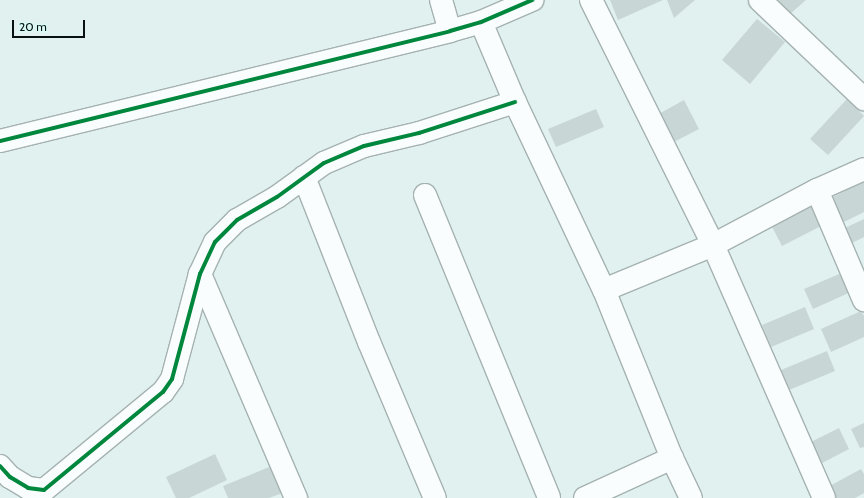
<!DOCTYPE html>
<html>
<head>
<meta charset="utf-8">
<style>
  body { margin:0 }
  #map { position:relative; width:864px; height:498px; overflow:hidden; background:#e0f1f0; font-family:Cabin,sans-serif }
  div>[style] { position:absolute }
  .building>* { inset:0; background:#c8d6d5 }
  .roads { filter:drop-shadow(1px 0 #a5b2b1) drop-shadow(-1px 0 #a5b2b1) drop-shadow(0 1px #a5b2b1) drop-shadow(0 -1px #a5b2b1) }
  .minor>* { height:22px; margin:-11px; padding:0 11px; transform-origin:11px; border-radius:11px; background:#fafdfd }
  .cycleway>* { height:4px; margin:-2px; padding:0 2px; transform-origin:2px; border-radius:2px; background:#00873e }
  span { translate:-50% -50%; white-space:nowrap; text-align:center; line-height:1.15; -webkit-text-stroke:3.5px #d8f9f6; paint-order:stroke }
  .scale { position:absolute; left:12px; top:20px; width:73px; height:18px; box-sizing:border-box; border:2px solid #061110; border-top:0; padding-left:5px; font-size:12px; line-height:14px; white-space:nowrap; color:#061110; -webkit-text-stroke:3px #d8f9f6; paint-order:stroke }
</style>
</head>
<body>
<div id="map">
  <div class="building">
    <i style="clip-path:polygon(610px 0,663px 0,618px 20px)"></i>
    <i style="clip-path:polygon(667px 0,695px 0,674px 18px)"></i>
    <i style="clip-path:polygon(778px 0,806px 0,790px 14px)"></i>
    <i style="clip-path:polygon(757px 19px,785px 42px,750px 84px,722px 60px)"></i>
    <i style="clip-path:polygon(847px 99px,864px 116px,828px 155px,810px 139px)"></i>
    <i style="clip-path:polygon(684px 100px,699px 129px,672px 143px,657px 115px)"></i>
    <i style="clip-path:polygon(596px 109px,604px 127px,556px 147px,548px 129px)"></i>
    <i style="clip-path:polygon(864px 181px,864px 212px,842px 223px,829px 199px)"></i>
    <i style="clip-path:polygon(811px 200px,823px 225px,782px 246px,769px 221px)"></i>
    <i style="clip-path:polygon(864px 219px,864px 237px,852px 243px,845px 228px)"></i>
    <i style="clip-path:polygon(844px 272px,853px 291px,813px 309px,804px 289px)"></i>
    <i style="clip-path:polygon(805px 307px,814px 329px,771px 347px,762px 325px)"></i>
    <i style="clip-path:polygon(861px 311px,864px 316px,864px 337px,831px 352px,821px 329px)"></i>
    <i style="clip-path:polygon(827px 351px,835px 371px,789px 390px,781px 370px)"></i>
    <i style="clip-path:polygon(864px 423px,864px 447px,860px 448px,851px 429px)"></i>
    <i style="clip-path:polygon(839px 428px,849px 449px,822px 463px,811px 442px)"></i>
    <i style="clip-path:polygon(215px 454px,227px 480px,189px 498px,176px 498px,166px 477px)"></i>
    <i style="clip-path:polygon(274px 465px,285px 492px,269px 498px,228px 498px,223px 486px)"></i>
    <i style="clip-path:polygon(861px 469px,864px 474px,864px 493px,855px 498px,831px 498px,826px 488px)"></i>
  </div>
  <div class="roads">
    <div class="minor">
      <i style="left:441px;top:0;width:32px;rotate:74deg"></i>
      <i style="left:591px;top:0;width:274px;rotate:63.5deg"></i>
      <i style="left:713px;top:245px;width:276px;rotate:66.3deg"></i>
      <i style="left:760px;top:0;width:144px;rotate:43.6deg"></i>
      <i style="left:481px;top:22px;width:87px;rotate:67deg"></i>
      <i style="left:515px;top:102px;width:208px;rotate:64.7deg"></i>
      <i style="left:604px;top:290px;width:181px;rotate:68deg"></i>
      <i style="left:672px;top:458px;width:44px;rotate:64.6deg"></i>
      <i style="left:0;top:141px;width:463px;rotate:-13.7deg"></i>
      <i style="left:450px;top:31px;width:32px;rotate:-16deg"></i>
      <i style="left:481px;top:22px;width:56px;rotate:-23.3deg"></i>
      <i style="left:304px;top:177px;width:177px;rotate:68.5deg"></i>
      <i style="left:369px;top:342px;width:169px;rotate:67.1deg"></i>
      <i style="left:817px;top:190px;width:120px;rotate:66.9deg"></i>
      <i style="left:425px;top:195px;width:327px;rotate:67.7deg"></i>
      <i style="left:200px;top:274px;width:244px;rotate:66.8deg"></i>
      <i style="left:604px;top:290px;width:118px;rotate:-22.4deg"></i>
      <i style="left:713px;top:245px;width:118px;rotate:-27.9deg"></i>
      <i style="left:817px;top:190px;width:51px;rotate:-24.1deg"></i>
      <i style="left:0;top:466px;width:15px;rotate:48deg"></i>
      <i style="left:10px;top:477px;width:21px;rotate:31deg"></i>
      <i style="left:28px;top:488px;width:16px;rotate:7deg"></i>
      <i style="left:44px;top:490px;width:154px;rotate:-39.5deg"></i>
      <i style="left:163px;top:392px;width:16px;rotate:-55deg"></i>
      <i style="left:172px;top:379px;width:109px;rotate:-75.1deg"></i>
      <i style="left:200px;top:274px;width:35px;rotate:-65deg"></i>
      <i style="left:215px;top:242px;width:31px;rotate:-45deg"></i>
      <i style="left:237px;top:220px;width:46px;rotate:-29.9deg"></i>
      <i style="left:277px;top:197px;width:58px;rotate:-35.9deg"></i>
      <i style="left:324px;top:163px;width:43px;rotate:-23deg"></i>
      <i style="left:364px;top:146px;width:57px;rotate:-13.3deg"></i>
      <i style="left:419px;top:133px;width:101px;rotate:-17.9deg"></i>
      <i style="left:585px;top:498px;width:96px;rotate:-24.7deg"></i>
    </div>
  </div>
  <div class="cycleway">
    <i style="left:0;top:141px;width:463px;rotate:-13.7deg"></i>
    <i style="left:450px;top:31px;width:32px;rotate:-16deg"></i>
    <i style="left:481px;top:22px;width:56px;rotate:-23.3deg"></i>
    <i style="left:0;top:466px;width:15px;rotate:48deg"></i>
    <i style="left:10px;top:477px;width:21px;rotate:31deg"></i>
    <i style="left:28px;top:488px;width:16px;rotate:7deg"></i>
    <i style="left:44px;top:490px;width:154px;rotate:-39.5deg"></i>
    <i style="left:163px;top:392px;width:16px;rotate:-55deg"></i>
    <i style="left:172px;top:379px;width:109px;rotate:-75.1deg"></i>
    <i style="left:200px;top:274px;width:35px;rotate:-65deg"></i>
    <i style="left:215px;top:242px;width:31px;rotate:-45deg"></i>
    <i style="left:237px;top:220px;width:46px;rotate:-29.9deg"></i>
    <i style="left:277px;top:197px;width:58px;rotate:-35.9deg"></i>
    <i style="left:324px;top:163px;width:43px;rotate:-23deg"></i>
    <i style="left:364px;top:146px;width:57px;rotate:-13.3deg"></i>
    <i style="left:419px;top:133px;width:101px;rotate:-17.9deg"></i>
  </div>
  <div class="scale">20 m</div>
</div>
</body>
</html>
